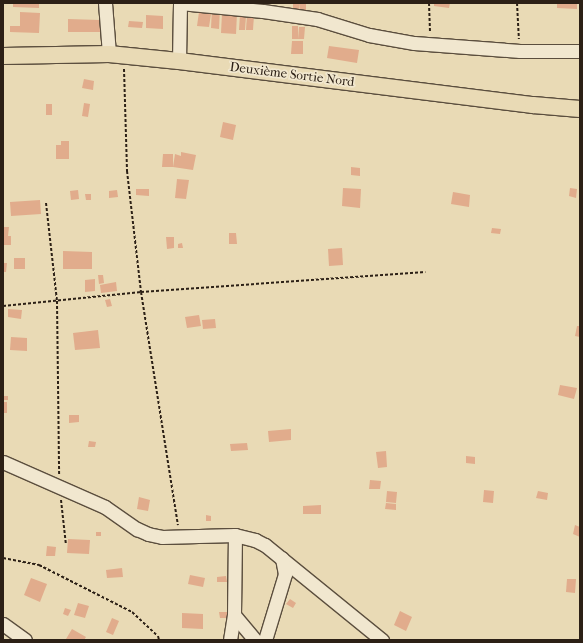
<!DOCTYPE html>
<html>
<head>
<meta charset="utf-8">
<style>
  body { margin:0 }
  #map { position:relative; width:583px; height:643px; overflow:hidden; background:#e9dab5; font-family:"IM FELL French Canon",serif }
  div>[style] { position:absolute }
  .building>* { inset:0; background:#e1ac8c }
  .path>* { height:2px; margin-top:-1px; transform-origin:0; background:repeating-linear-gradient(90deg,#2c2016 0 3px,transparent 0 5px) }
  .roads { filter:drop-shadow(1px 0 #5b4e3e) drop-shadow(-1px 0 #5b4e3e) drop-shadow(0 1px #5b4e3e) drop-shadow(0 -1px #5b4e3e) }
  .minor>* { height:13px; margin:-6.5px; padding:0 6.5px; transform-origin:6.5px; border-radius:6.5px; background:#f1e7cf }
  .major>* { height:16px; margin:-8px; padding:0 8px; transform-origin:8px; border-radius:8px; background:#e9dab5 }
  span { translate:-50% -50%; white-space:nowrap; text-align:center; line-height:1.15; -webkit-text-stroke:3.5px #f1e7cf; paint-order:stroke }
  .street-label { font-size:13px; color:#2c2016 }
  .frame { position:absolute; inset:0; border:4px solid #2c2016; pointer-events:none }
</style>
</head>
<body>
<div id="map">
  <div class="building">
    <i style="clip-path:polygon(13px 3px,39px 3px,39px 8px,13px 7px)"></i>
    <i style="clip-path:polygon(293px 3px,300px 3px,299px 14px,287px 9px,293px 9px)"></i>
    <i style="clip-path:polygon(300px 3px,306px 4px,306px 15px,300px 15px)"></i>
    <i style="clip-path:polygon(434px 3px,450px 3px,449px 8px,434px 6px)"></i>
    <i style="clip-path:polygon(557px 3px,577px 3px,577px 9px,557px 8px)"></i>
    <i style="clip-path:polygon(212px 8px,220px 8px,219px 29px,211px 28px)"></i>
    <i style="clip-path:polygon(20px 12px,40px 13px,39px 33px,10px 32px,10px 26px,20px 26px)"></i>
    <i style="clip-path:polygon(199px 12px,211px 14px,209px 27px,197px 26px)"></i>
    <i style="clip-path:polygon(222px 13px,237px 13px,236px 34px,221px 33px)"></i>
    <i style="clip-path:polygon(240px 14px,246px 15px,245px 30px,239px 30px)"></i>
    <i style="clip-path:polygon(146px 15px,163px 16px,163px 29px,146px 28px)"></i>
    <i style="clip-path:polygon(247px 15px,254px 15px,253px 30px,246px 30px)"></i>
    <i style="clip-path:polygon(68px 19px,100px 20px,100px 32px,68px 32px)"></i>
    <i style="clip-path:polygon(129px 21px,143px 22px,142px 28px,128px 27px)"></i>
    <i style="clip-path:polygon(292px 26px,298px 26px,298px 39px,292px 39px)"></i>
    <i style="clip-path:polygon(299px 27px,305px 27px,304px 39px,298px 39px)"></i>
    <i style="clip-path:polygon(292px 41px,303px 41px,303px 54px,291px 54px)"></i>
    <i style="clip-path:polygon(329px 46px,359px 50px,357px 63px,327px 58px)"></i>
    <i style="clip-path:polygon(84px 79px,94px 81px,93px 90px,82px 88px)"></i>
    <i style="clip-path:polygon(84px 103px,90px 104px,88px 117px,82px 116px)"></i>
    <i style="clip-path:polygon(46px 104px,52px 104px,52px 115px,46px 115px)"></i>
    <i style="clip-path:polygon(223px 122px,236px 125px,233px 140px,220px 137px)"></i>
    <i style="clip-path:polygon(61px 141px,69px 141px,69px 159px,56px 159px,56px 145px,61px 145px)"></i>
    <i style="clip-path:polygon(181px 152px,196px 155px,193px 170px,173px 167px,175px 154px,181px 156px)"></i>
    <i style="clip-path:polygon(163px 154px,173px 154px,173px 167px,162px 167px)"></i>
    <i style="clip-path:polygon(351px 167px,360px 168px,360px 176px,351px 175px)"></i>
    <i style="clip-path:polygon(177px 179px,189px 180px,186px 199px,175px 198px)"></i>
    <i style="clip-path:polygon(343px 188px,361px 189px,360px 208px,342px 206px)"></i>
    <i style="clip-path:polygon(570px 188px,577px 189px,576px 198px,569px 196px)"></i>
    <i style="clip-path:polygon(136px 189px,149px 189px,149px 196px,136px 195px)"></i>
    <i style="clip-path:polygon(78px 190px,79px 199px,71px 200px,70px 191px)"></i>
    <i style="clip-path:polygon(117px 190px,118px 197px,109px 198px,109px 191px)"></i>
    <i style="clip-path:polygon(453px 192px,470px 195px,469px 207px,451px 204px)"></i>
    <i style="clip-path:polygon(85px 194px,91px 194px,91px 200px,86px 200px)"></i>
    <i style="clip-path:polygon(40px 200px,41px 214px,11px 216px,10px 202px)"></i>
    <i style="clip-path:polygon(3px 227px,9px 227px,8px 236px,11px 236px,11px 245px,3px 245px)"></i>
    <i style="clip-path:polygon(492px 228px,501px 229px,500px 234px,491px 233px)"></i>
    <i style="clip-path:polygon(229px 233px,236px 233px,237px 244px,229px 244px)"></i>
    <i style="clip-path:polygon(166px 237px,174px 237px,174px 248px,167px 249px)"></i>
    <i style="clip-path:polygon(182px 243px,183px 248px,178px 248px,178px 244px)"></i>
    <i style="clip-path:polygon(342px 248px,343px 265px,329px 266px,328px 249px)"></i>
    <i style="clip-path:polygon(63px 251px,92px 252px,92px 269px,63px 269px)"></i>
    <i style="clip-path:polygon(14px 258px,25px 258px,25px 269px,14px 269px)"></i>
    <i style="clip-path:polygon(3px 263px,7px 263px,6px 272px,3px 272px)"></i>
    <i style="clip-path:polygon(98px 275px,103px 275px,104px 283px,99px 284px)"></i>
    <i style="clip-path:polygon(95px 279px,95px 291px,85px 292px,85px 280px)"></i>
    <i style="clip-path:polygon(116px 282px,117px 291px,101px 293px,100px 285px)"></i>
    <i style="clip-path:polygon(110px 299px,112px 306px,107px 307px,105px 300px)"></i>
    <i style="clip-path:polygon(8px 309px,22px 310px,21px 319px,8px 317px)"></i>
    <i style="clip-path:polygon(199px 315px,201px 326px,187px 328px,185px 317px)"></i>
    <i style="clip-path:polygon(215px 319px,216px 328px,203px 329px,202px 320px)"></i>
    <i style="clip-path:polygon(577px 326px,580px 326px,580px 337px,575px 336px)"></i>
    <i style="clip-path:polygon(98px 330px,100px 348px,75px 350px,73px 333px)"></i>
    <i style="clip-path:polygon(11px 337px,27px 338px,27px 351px,10px 350px)"></i>
    <i style="clip-path:polygon(560px 385px,577px 388px,574px 399px,558px 395px)"></i>
    <i style="clip-path:polygon(3px 396px,8px 396px,8px 400px,3px 400px)"></i>
    <i style="clip-path:polygon(3px 402px,7px 402px,7px 413px,3px 413px)"></i>
    <i style="clip-path:polygon(69px 415px,79px 415px,79px 422px,69px 423px)"></i>
    <i style="clip-path:polygon(291px 429px,291px 440px,269px 442px,268px 431px)"></i>
    <i style="clip-path:polygon(89px 441px,96px 442px,95px 447px,88px 447px)"></i>
    <i style="clip-path:polygon(247px 443px,248px 450px,231px 451px,230px 444px)"></i>
    <i style="clip-path:polygon(386px 451px,387px 467px,378px 468px,376px 452px)"></i>
    <i style="clip-path:polygon(466px 456px,475px 457px,475px 464px,466px 463px)"></i>
    <i style="clip-path:polygon(370px 480px,381px 481px,380px 489px,369px 489px)"></i>
    <i style="clip-path:polygon(484px 490px,494px 491px,493px 503px,483px 502px)"></i>
    <i style="clip-path:polygon(387px 491px,397px 492px,396px 503px,386px 502px)"></i>
    <i style="clip-path:polygon(538px 491px,548px 493px,547px 500px,536px 498px)"></i>
    <i style="clip-path:polygon(139px 497px,150px 500px,148px 511px,137px 509px)"></i>
    <i style="clip-path:polygon(386px 503px,396px 504px,396px 510px,385px 509px)"></i>
    <i style="clip-path:polygon(321px 505px,321px 514px,303px 514px,303px 506px)"></i>
    <i style="clip-path:polygon(206px 515px,211px 516px,211px 521px,206px 521px)"></i>
    <i style="clip-path:polygon(575px 525px,580px 527px,580px 537px,573px 534px)"></i>
    <i style="clip-path:polygon(96px 532px,101px 532px,101px 536px,96px 536px)"></i>
    <i style="clip-path:polygon(68px 539px,90px 540px,89px 554px,67px 553px)"></i>
    <i style="clip-path:polygon(47px 546px,56px 547px,55px 556px,46px 556px)"></i>
    <i style="clip-path:polygon(122px 568px,123px 577px,107px 578px,106px 570px)"></i>
    <i style="clip-path:polygon(190px 575px,205px 578px,203px 587px,188px 584px)"></i>
    <i style="clip-path:polygon(226px 576px,227px 582px,217px 582px,217px 577px)"></i>
    <i style="clip-path:polygon(31px 578px,47px 584px,40px 602px,24px 595px)"></i>
    <i style="clip-path:polygon(567px 579px,576px 579px,575px 593px,566px 592px)"></i>
    <i style="clip-path:polygon(290px 599px,296px 603px,293px 608px,286px 604px)"></i>
    <i style="clip-path:polygon(78px 603px,89px 606px,85px 618px,74px 615px)"></i>
    <i style="clip-path:polygon(65px 608px,71px 610px,68px 616px,63px 614px)"></i>
    <i style="clip-path:polygon(400px 611px,412px 617px,406px 631px,394px 625px)"></i>
    <i style="clip-path:polygon(219px 612px,229px 612px,229px 618px,220px 618px)"></i>
    <i style="clip-path:polygon(182px 613px,203px 614px,203px 629px,182px 628px)"></i>
    <i style="clip-path:polygon(112px 618px,119px 621px,113px 635px,106px 632px)"></i>
    <i style="clip-path:polygon(72px 629px,86px 637px,84px 640px,66px 639px)"></i>
  </div>
  <div class="path">
    <i style="left:429px;top:3px;width:29px;rotate:88deg"></i>
    <i style="left:517px;top:3px;width:36px;rotate:87deg"></i>
    <i style="left:124px;top:69px;width:102px;rotate:88.3deg"></i>
    <i style="left:127px;top:171px;width:122px;rotate:83.4deg"></i>
    <i style="left:141px;top:292px;width:236px;rotate:81deg"></i>
    <i style="left:46px;top:203px;width:99px;rotate:83.6deg"></i>
    <i style="left:57px;top:301px;width:173px;rotate:89.3deg"></i>
    <i style="left:3px;top:306px;width:139px;rotate:-5.8deg"></i>
    <i style="left:141px;top:292px;width:285px;rotate:-4deg"></i>
    <i style="left:61px;top:500px;width:45px;rotate:83.7deg"></i>
    <i style="left:3px;top:558px;width:37px;rotate:11deg"></i>
    <i style="left:39px;top:565px;width:104px;rotate:26.8deg"></i>
    <i style="left:132px;top:612px;width:35px;rotate:43deg"></i>
    <i style="left:158px;top:636px;width:4px;rotate:76deg"></i>
  </div>
  <div class="roads">
    <div class="minor">
      <i style="left:105px;top:3px;width:51px;rotate:85.5deg"></i>
      <i style="left:179px;top:61px;width:58px;rotate:-89deg"></i>
      <i style="left:180px;top:3px;width:83px;rotate:5.5deg"></i>
      <i style="left:263px;top:11px;width:55px;rotate:8.4deg"></i>
      <i style="left:317px;top:19px;width:54px;rotate:17.1deg"></i>
      <i style="left:369px;top:35px;width:46px;rotate:10.1deg"></i>
      <i style="left:414px;top:43px;width:106px;rotate:4.3deg"></i>
      <i style="left:520px;top:51px;width:60px"></i>
      <i style="left:3px;top:462px;width:111px;rotate:23.8deg"></i>
      <i style="left:105px;top:507px;width:39px;rotate:35deg"></i>
      <i style="left:137px;top:529px;width:12px;rotate:24deg"></i>
      <i style="left:148px;top:534px;width:14px;rotate:12deg"></i>
      <i style="left:162px;top:537px;width:73px;rotate:-1.6deg"></i>
      <i style="left:235px;top:535px;width:21px;rotate:14deg"></i>
      <i style="left:255px;top:540px;width:11px;rotate:27deg"></i>
      <i style="left:265px;top:545px;width:151px;rotate:39.1deg"></i>
      <i style="left:234px;top:615px;width:33px;rotate:50deg"></i>
      <i style="left:3px;top:624px;width:27px;rotate:36deg"></i>
      <i style="left:230px;top:640px;width:25px;rotate:-81deg"></i>
      <i style="left:234px;top:615px;width:80px;rotate:-89.3deg"></i>
      <i style="left:265px;top:640px;width:69px;rotate:-73.1deg"></i>
      <i style="left:285px;top:574px;width:16px;rotate:-101deg"></i>
    </div>
    <div class="major">
      <i style="left:3px;top:56px;width:106px;rotate:-1.1deg"></i>
      <i style="left:109px;top:54px;width:70px;rotate:5.7deg"></i>
      <i style="left:179px;top:61px;width:357px;rotate:7.1deg"></i>
      <i style="left:533px;top:105px;width:47px;rotate:4.9deg"></i>
    </div>
  </div>
  <div class="street-label">
    <span style="left:292px;top:75px;rotate:7deg">Deuxième Sortie Nord</span>
  </div>
  <div class="frame"></div>
</div>
</body>
</html>
